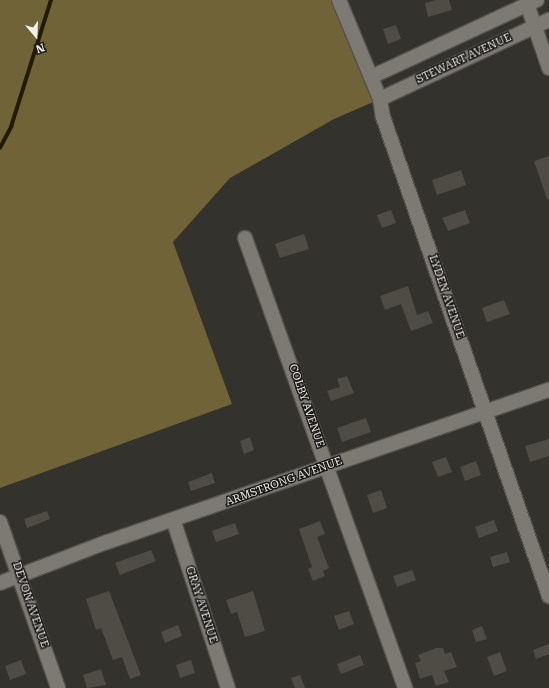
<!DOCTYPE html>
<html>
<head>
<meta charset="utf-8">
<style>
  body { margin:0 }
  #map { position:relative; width:549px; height:688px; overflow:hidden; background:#34322c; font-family:"Roboto Serif",serif }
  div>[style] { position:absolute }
  .forest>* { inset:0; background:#706337 }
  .stream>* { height:3.5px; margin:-1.75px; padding:0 1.75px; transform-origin:1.75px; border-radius:1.75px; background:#231b00 }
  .building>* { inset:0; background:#4e4c45 }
  .roads { filter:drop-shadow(1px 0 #53524c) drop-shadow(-1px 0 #53524c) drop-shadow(0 1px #53524c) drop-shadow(0 -1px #53524c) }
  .street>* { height:14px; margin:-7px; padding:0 7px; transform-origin:7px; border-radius:7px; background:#7c7a73 }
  span { translate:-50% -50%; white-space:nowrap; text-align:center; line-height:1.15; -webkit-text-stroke:3px #1b1a17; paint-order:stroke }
  .street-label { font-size:11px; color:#f1f0ec }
  .north { position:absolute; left:16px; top:16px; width:40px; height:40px; -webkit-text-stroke:3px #1b1a17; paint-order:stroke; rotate:161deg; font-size:11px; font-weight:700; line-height:16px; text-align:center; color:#f1f0ec }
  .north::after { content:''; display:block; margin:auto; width:14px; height:18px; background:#f1f0ec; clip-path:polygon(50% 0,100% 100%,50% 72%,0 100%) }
</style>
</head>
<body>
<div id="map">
  <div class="forest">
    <i style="clip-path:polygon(0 0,339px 0,380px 99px,334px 119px,230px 178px,173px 242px,232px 404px,0 488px)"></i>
  </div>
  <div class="stream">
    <i style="left:0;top:148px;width:24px;rotate:-62deg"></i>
    <i style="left:11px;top:127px;width:133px;rotate:-72.5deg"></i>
  </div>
  <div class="building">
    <i style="clip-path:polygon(436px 0,449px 0,452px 10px,428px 17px,425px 3px)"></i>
    <i style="clip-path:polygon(396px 25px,401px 39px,388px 44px,383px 29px)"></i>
    <i style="clip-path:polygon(549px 156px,549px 199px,547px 199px,534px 161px)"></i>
    <i style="clip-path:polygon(461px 170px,466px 185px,437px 195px,432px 180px)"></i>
    <i style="clip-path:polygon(391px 210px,396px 223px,382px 228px,377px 215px)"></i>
    <i style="clip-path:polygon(465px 210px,470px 223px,448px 231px,442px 218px)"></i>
    <i style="clip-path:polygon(304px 234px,309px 249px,280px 258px,275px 244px)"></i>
    <i style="clip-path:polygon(408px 286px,417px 315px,428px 311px,433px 323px,411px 331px,401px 304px,385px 310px,380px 296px)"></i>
    <i style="clip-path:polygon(504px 300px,510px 314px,487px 322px,482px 308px)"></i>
    <i style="clip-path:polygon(347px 376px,354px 393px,331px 401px,327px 391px,340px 387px,337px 379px)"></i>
    <i style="clip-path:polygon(366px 418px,371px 432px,342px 442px,337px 428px)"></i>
    <i style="clip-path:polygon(250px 437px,254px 450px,244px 454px,240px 441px)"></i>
    <i style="clip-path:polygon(549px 439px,549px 456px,530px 462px,525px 446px)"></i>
    <i style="clip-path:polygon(446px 457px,452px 472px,438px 477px,432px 462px)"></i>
    <i style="clip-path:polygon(476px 461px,481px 475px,465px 481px,460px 467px)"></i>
    <i style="clip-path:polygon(212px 473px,215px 483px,191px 491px,188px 482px)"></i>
    <i style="clip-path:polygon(381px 490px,387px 508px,373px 513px,367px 495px)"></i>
    <i style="clip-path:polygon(47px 511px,50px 519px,27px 528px,24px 519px)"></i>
    <i style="clip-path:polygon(494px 520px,498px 531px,479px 538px,475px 527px)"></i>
    <i style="clip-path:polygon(320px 521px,325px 534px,317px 537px,329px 568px,323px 571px,325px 576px,313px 581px,308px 569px,312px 567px,299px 529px)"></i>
    <i style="clip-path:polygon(235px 523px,239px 534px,216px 542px,212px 531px)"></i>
    <i style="clip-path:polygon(151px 550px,156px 561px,120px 575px,115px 563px)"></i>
    <i style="clip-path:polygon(507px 552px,510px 562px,493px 567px,490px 557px)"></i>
    <i style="clip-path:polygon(412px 570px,416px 580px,397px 587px,393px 576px)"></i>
    <i style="clip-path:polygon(109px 591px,141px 675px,130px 679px,122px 657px,113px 660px,101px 628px,96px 630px,86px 599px)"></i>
    <i style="clip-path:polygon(253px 591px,265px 631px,245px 637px,237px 612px,231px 614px,226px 600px)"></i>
    <i style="clip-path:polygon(349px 611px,354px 624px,339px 630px,334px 616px)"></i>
    <i style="clip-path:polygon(178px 625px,182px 636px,165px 643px,161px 632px)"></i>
    <i style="clip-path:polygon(482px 626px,487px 639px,476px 642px,472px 630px)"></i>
    <i style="clip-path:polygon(549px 644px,549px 654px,536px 659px,533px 650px)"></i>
    <i style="clip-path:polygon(436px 648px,443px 648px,445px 654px,451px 652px,457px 667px,444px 671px,449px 682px,436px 686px,432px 675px,420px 679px,415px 663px,421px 661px,418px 655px)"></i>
    <i style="clip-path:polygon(500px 652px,507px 671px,494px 676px,487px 657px)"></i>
    <i style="clip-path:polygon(360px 655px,364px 665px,341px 674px,337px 664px)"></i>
    <i style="clip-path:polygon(21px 660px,26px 674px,10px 680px,5px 666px)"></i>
    <i style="clip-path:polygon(191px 660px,195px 673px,180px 678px,176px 665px)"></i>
    <i style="clip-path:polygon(101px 669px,106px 685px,87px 688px,83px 675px)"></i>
    <i style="clip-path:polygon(300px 675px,305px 688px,295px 688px,291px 678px)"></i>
  </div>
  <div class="roads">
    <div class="street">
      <i style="left:339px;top:0;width:107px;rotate:67.5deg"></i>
      <i style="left:380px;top:99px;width:18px;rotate:81deg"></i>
      <i style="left:383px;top:117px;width:507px;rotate:70.89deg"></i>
      <i style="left:527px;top:4px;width:68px;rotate:71deg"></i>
      <i style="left:371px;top:77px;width:183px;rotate:-24.9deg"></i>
      <i style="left:380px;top:99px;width:187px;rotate:-25.1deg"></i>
      <i style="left:245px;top:238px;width:478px;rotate:70.4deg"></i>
      <i style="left:0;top:522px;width:176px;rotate:70.7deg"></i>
      <i style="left:174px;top:522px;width:175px;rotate:72deg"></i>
      <i style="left:0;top:583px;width:115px;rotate:-21deg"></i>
      <i style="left:107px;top:542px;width:467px;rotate:-19deg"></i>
    </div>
  </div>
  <div class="street-label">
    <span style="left:464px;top:59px;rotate:-25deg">STEWART AVENUE</span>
    <span style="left:446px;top:297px;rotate:71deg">LYDEN AVENUE</span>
    <span style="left:306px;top:406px;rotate:71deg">COLBY AVENUE</span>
    <span style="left:284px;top:482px;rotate:-20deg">ARMSTRONG AVENUE</span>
    <span style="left:30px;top:605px;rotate:71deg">DEVON AVENUE</span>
    <span style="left:201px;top:605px;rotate:72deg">GRAY AVENUE</span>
  </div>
  <div class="north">N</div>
</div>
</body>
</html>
